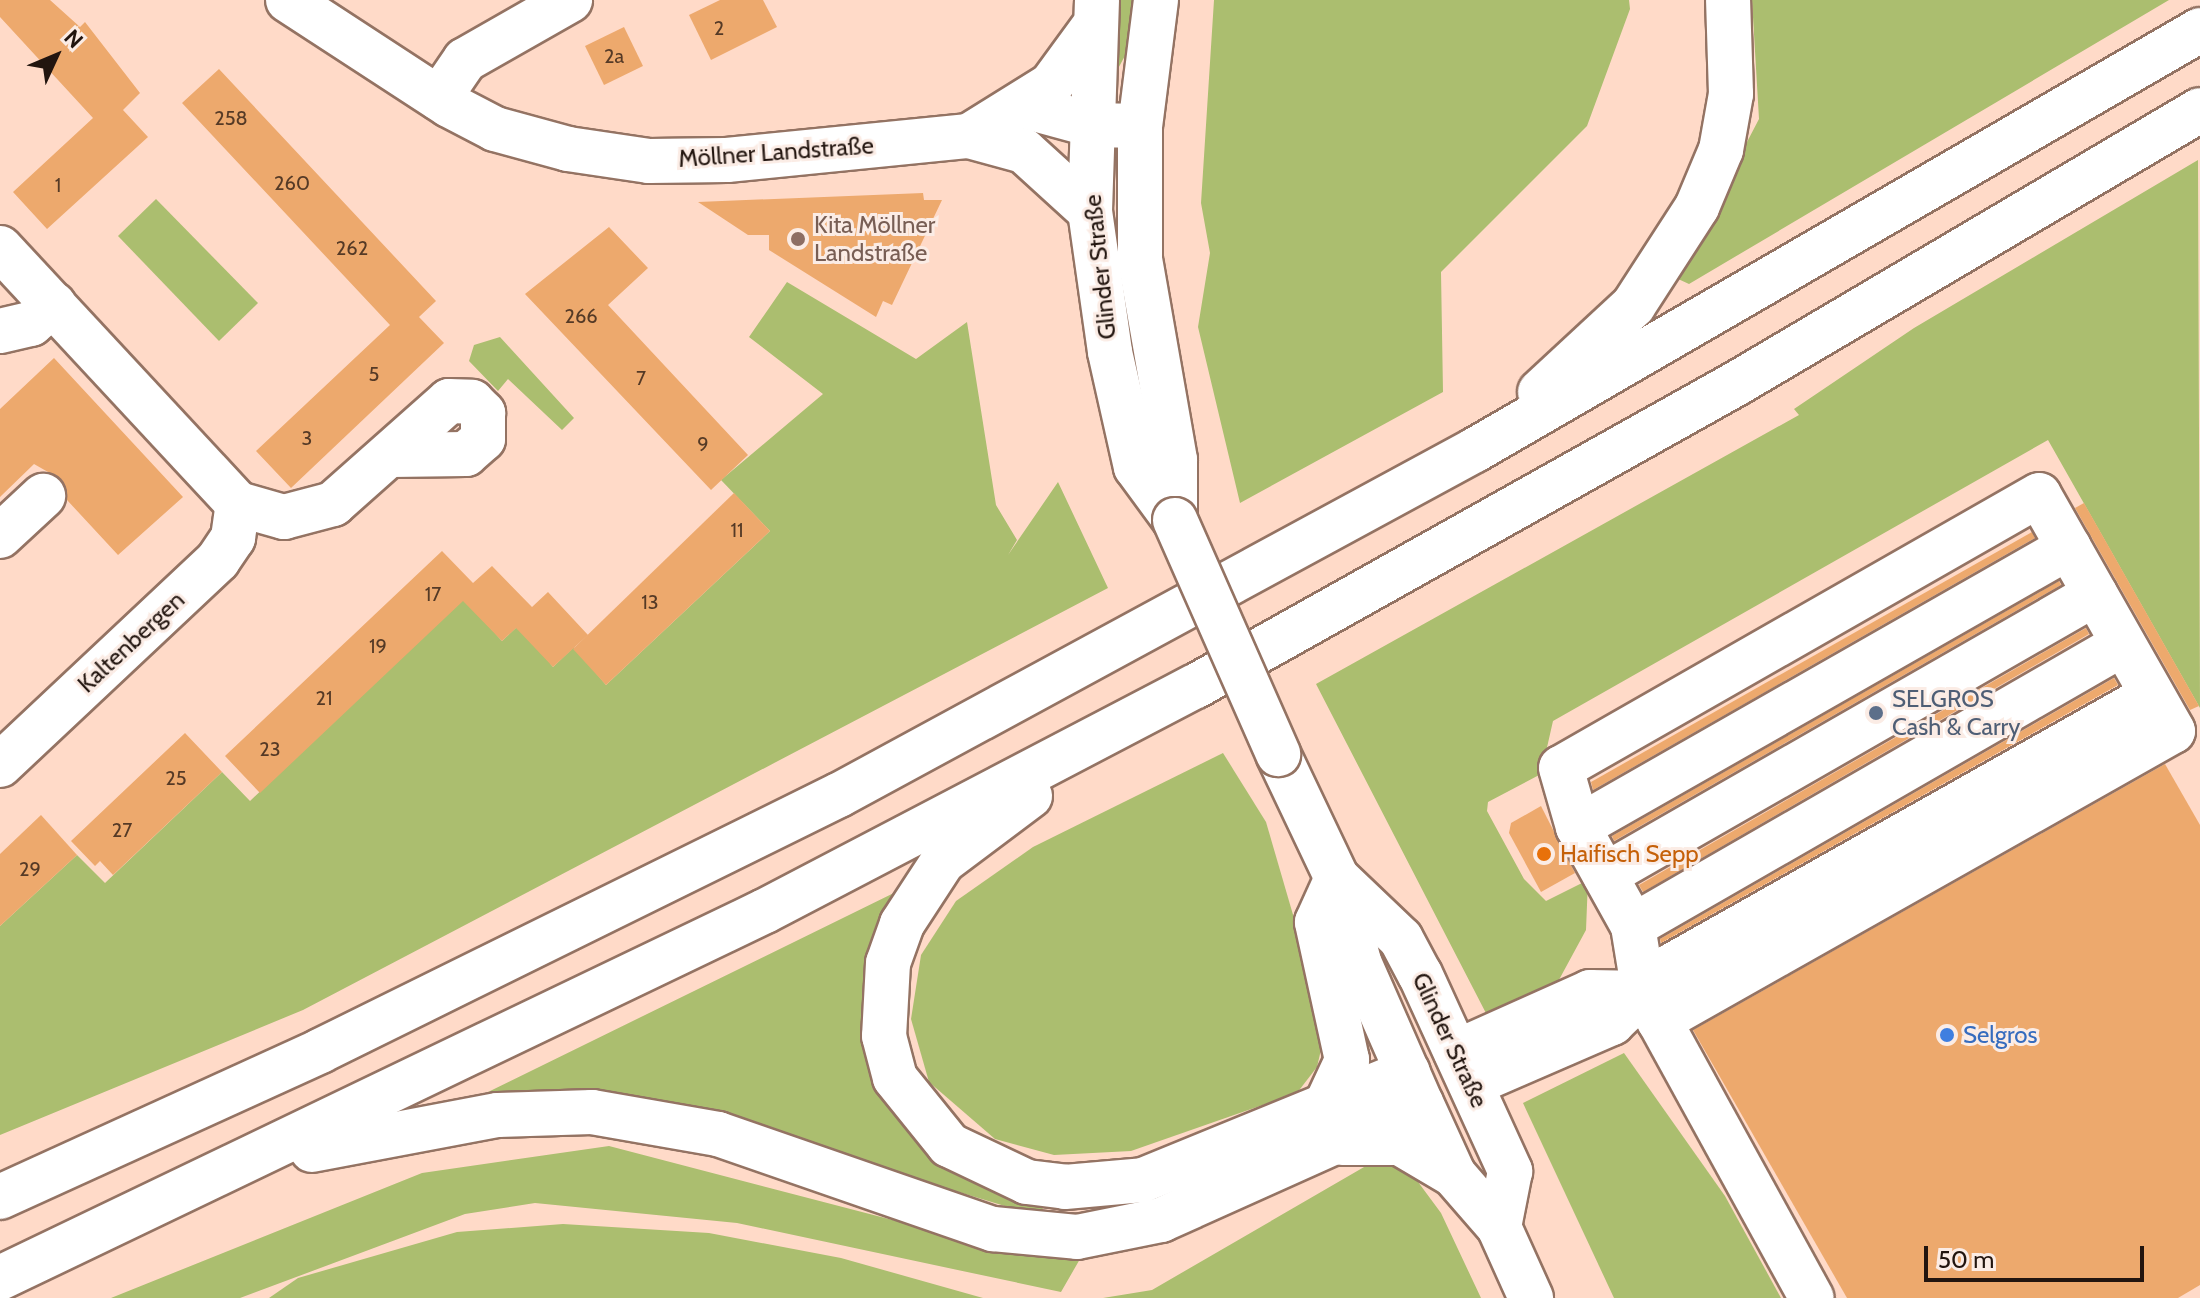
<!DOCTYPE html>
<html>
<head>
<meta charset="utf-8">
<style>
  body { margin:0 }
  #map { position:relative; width:2200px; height:1298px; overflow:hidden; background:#ffdac8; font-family:Cabin,sans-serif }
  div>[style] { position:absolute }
  .green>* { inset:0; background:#abbe6f }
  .building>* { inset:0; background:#eda96d }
  .roads { filter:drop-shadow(2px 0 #947363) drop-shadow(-2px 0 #947363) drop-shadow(0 2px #947363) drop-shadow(0 -2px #947363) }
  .minor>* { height:44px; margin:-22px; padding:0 22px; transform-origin:22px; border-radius:22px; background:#fff }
  .major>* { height:44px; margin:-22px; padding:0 22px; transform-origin:22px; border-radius:22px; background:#fff }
  .highway>* { height:44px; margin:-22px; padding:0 22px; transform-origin:22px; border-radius:22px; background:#fff }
  .bridges { filter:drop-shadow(2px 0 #947363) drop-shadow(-2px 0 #947363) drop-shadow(0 2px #947363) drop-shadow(0 -2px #947363) }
  .major-bridge>* { height:44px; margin:-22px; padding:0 22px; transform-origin:22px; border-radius:22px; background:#fff }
  .dots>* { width:22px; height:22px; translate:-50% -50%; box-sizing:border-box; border:4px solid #fbece5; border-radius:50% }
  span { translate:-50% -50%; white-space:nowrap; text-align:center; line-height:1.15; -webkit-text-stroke:6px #fbece5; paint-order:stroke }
  .number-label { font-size:20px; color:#553a26 }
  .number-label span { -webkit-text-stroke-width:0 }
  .street-label { font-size:24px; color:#22150f }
  .education-label { font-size:24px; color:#785e54 }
  .left { translate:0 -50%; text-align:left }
  .service-label { font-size:24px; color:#4e5e75 }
  .food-label { font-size:24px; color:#c56008 }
  .shop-label { font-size:24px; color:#366cbe }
  .north { position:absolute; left:16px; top:16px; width:80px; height:80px; -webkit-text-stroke:6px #fbece5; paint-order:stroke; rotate:46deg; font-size:22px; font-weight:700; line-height:32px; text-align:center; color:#22150f }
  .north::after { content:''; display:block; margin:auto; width:28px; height:36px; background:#22150f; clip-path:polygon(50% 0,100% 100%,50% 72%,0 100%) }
  .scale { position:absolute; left:1924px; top:1246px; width:220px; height:36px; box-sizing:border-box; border:4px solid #22150f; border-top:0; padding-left:10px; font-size:24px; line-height:28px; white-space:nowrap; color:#22150f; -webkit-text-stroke:6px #fbece5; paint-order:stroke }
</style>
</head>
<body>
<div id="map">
  <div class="green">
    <i style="clip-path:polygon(1116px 0,1140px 0,1134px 39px,1113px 78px)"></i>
    <i style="clip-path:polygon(1214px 0,1629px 0,1630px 9px,1587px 126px,1441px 272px,1443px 392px,1240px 503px,1198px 327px,1210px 253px,1201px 203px)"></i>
    <i style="clip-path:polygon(1752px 0,2169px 0,1689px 284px,1676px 278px,1759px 119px)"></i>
    <i style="clip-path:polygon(2198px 160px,2200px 708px,2048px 440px,1553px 721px,1541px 774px,1488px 802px,1487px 811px,1524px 879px,1546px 901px,1588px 880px,1586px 930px,1554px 989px,1489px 1019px,1316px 684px,1799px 415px,1794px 409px,1914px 328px)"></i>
    <i style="clip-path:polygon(156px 199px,258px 303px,219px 341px,118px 236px)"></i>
    <i style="clip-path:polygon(787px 282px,916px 359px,967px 322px,996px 505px,1017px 540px,1008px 555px,1058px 482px,1108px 588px,303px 1010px,0 1135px,0 926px,77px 855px,105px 883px,222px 772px,250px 801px,464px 599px,502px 641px,519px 625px,553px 667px,574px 647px,606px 685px,770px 531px,721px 480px,823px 394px,749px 337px)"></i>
    <i style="clip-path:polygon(500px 337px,574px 418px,562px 430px,508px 379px,498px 391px,469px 361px,474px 345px)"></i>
    <i style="clip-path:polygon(1223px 753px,1266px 822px,1326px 1028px,1317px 1067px,1297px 1093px,1131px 1151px,1054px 1155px,995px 1139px,929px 1082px,911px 1019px,921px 955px,956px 901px,1033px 847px)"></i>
    <i style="clip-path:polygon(902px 889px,871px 1059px,1044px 1202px,1041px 1217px,722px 1120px,488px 1102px,486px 1093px)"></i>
    <i style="clip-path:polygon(1624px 1053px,1725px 1196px,1781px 1298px,1614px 1298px,1523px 1103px)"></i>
    <i style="clip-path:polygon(609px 1146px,958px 1237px,1080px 1259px,1061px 1292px,737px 1223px,535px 1203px,465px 1214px,240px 1298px,111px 1298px,422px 1173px)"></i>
    <i style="clip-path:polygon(1371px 1163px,1407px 1167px,1441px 1213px,1481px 1298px,1103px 1298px,1152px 1290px)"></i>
    <i style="clip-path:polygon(563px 1224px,709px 1233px,841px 1258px,983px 1298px,269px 1298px,298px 1278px,457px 1232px)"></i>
  </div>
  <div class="building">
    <i style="clip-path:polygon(0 0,50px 0,80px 27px,85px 22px,140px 93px,123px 110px,148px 137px,47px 229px,13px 192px,93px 118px,0 17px)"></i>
    <i style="clip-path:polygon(720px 0,763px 0,777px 27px,711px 60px,689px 15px)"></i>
    <i style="clip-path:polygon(624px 27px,643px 66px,604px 85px,585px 46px)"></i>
    <i style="clip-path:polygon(219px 69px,436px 301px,419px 317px,444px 343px,291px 488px,256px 451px,390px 325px,182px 103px)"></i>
    <i style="clip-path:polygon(923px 193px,924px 200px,942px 200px,892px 305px,883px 301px,876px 317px,769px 250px,769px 235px,748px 235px,698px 202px)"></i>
    <i style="clip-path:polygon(609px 227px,648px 268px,608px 305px,748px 455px,711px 490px,525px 294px)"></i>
    <i style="clip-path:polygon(54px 358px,183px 497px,118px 555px,67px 500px,62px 480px,34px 464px,0 497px,0 409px)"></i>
    <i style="clip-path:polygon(734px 493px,770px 531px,606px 685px,573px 649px)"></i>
    <i style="clip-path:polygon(2084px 503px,2199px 706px,2190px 710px,2075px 508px)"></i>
    <i style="clip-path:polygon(2032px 532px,2035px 538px,1593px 790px,1591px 782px)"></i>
    <i style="clip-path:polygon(442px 551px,473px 583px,492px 566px,532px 607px,548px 592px,588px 635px,553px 667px,516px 628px,502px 641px,463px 601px,260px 793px,225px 756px)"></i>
    <i style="clip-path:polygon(2059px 581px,2061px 585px,1614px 841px,1612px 836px)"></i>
    <i style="clip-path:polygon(2086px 628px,2089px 634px,1643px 892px,1639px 885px)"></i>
    <i style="clip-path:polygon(2114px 678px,2118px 685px,1661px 943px,1660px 939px)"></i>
    <i style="clip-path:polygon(185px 733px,222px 772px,113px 875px,100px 861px,95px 866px,71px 841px)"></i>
    <i style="clip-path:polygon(2165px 764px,2200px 825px,2200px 1285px,2178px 1298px,1847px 1298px,1693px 1030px)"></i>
    <i style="clip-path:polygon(1541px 806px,1575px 873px,1541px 892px,1509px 833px,1511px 823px)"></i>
    <i style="clip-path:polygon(41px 815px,77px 855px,0 926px,0 854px)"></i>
  </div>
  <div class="roads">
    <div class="minor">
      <i style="left:288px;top:0;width:192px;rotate:33.1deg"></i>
      <i style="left:449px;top:105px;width:52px;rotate:27.6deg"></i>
      <i style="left:495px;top:129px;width:76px;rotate:15.3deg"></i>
      <i style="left:568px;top:149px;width:82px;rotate:8.4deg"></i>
      <i style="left:649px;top:161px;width:78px;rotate:-0.7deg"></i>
      <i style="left:727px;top:160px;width:243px;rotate:-5.7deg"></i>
      <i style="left:969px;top:136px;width:57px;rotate:15.3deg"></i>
      <i style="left:1024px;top:151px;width:89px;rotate:42.3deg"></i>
      <i style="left:439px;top:98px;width:46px;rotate:-55.6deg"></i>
      <i style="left:465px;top:60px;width:121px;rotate:-29.7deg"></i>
      <i style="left:1020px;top:105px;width:76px;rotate:15.3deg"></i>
      <i style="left:1093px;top:125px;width:47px;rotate:1.2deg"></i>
      <i style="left:969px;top:136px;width:97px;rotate:-31.9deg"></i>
      <i style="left:1051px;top:85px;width:69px;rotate:-53.8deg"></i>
      <i style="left:0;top:248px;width:350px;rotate:47.1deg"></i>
      <i style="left:238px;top:504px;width:48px;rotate:15.8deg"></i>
      <i style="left:284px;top:517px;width:51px;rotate:-14.9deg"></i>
      <i style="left:333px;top:504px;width:155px;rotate:-41.6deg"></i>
      <i style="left:449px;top:401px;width:23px;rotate:2deg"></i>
      <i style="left:472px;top:402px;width:16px;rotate:45deg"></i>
      <i style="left:483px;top:413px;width:26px;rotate:90deg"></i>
      <i style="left:483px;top:439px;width:23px;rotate:139deg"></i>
      <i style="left:466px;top:454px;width:75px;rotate:179.2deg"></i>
      <i style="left:0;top:331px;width:32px;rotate:-13deg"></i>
      <i style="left:31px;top:324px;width:30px;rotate:-41deg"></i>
      <i style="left:0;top:536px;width:59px;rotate:-42.9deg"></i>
      <i style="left:0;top:765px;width:299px;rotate:-43.2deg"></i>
      <i style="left:218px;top:560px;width:27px;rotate:-56deg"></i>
      <i style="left:233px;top:538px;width:34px;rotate:-82deg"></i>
      <i style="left:1578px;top:827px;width:565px;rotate:-29.69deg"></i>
      <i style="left:1605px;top:875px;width:565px;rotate:-29.83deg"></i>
      <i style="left:1633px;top:926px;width:565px;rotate:-29.92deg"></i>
      <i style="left:1659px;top:1021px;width:590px;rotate:-29.43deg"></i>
      <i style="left:2173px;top:731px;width:271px;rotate:-119.6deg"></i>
      <i style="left:2039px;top:495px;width:550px;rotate:150.27deg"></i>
      <i style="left:1561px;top:768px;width:61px;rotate:73.9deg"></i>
      <i style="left:1578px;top:827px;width:113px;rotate:60.9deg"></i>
      <i style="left:1633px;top:926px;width:68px;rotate:80.7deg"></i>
      <i style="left:1644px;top:993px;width:348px;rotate:61.2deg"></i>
      <i style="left:1456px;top:1052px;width:147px;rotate:-24.1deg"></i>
      <i style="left:1590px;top:992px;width:54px;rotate:1.1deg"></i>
      <i style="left:1471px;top:1084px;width:154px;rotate:-23.4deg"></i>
      <i style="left:1612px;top:1023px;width:82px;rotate:-44deg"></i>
      <i style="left:1671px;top:966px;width:552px;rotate:-29.4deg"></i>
    </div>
    <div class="major">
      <i style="left:1097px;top:0;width:211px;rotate:91.9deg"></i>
      <i style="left:1090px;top:211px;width:142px;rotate:81.9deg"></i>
      <i style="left:1110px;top:352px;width:118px;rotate:77.3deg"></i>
      <i style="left:1136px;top:467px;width:66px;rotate:53.7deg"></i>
      <i style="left:1156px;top:0;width:127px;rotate:97.2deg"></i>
      <i style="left:1140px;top:126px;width:133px;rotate:90deg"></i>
      <i style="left:1140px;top:259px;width:204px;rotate:80.1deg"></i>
      <i style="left:1175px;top:460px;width:60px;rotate:90deg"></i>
      <i style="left:1278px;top:754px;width:137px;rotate:64.6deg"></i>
      <i style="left:1337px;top:878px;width:87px;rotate:75.3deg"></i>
      <i style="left:1359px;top:962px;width:154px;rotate:66.3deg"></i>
      <i style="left:1421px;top:1103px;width:79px;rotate:65.4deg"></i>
      <i style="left:1454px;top:1175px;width:69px;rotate:49.1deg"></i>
      <i style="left:1499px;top:1227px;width:78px;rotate:65.7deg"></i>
      <i style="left:1337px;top:878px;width:88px;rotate:43.6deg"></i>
      <i style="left:1401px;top:939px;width:40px;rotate:62deg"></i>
      <i style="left:1420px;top:974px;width:217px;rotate:65.4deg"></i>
      <i style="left:1510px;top:1171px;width:57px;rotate:101.1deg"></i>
    </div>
    <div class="highway">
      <i style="left:1540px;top:392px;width:127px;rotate:-42.8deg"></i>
      <i style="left:1633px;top:306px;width:118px;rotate:-57.1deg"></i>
      <i style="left:1697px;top:207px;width:62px;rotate:-67.2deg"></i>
      <i style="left:1721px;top:150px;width:57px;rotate:-79.9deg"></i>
      <i style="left:1731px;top:94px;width:94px;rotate:-91.8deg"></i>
      <i style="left:1030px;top:796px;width:109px;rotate:143.2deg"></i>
      <i style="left:943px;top:861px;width:75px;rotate:123.1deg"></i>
      <i style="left:902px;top:924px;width:41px;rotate:109.7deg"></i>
      <i style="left:888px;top:963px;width:73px;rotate:93.1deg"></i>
      <i style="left:884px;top:1036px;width:43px;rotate:75.3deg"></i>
      <i style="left:895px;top:1078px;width:86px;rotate:51.1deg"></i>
      <i style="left:949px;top:1145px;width:86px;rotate:25.4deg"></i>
      <i style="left:1027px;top:1182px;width:38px;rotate:7deg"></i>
      <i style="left:1065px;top:1187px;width:78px;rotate:-5.1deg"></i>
      <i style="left:1143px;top:1180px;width:286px;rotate:-22.2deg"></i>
      <i style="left:1326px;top:1105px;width:50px;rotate:-65deg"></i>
      <i style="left:1347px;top:1060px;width:141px;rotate:-102.3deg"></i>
      <i style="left:1317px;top:922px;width:48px;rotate:-65.6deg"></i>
      <i style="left:1342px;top:1143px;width:58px"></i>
      <i style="left:1400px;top:1143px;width:63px;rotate:30.7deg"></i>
      <i style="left:312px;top:1150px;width:189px;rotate:-10.7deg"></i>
      <i style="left:498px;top:1115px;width:94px;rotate:-1.8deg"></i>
      <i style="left:592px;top:1112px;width:128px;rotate:9.9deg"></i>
      <i style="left:718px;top:1134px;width:291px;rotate:19.1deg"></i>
      <i style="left:993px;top:1229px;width:84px;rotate:5.4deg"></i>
      <i style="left:1077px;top:1237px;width:86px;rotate:-11.4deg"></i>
      <i style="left:1161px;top:1220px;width:285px;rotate:-24.2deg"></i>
      <i style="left:0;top:1197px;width:352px;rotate:-24.5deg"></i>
      <i style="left:320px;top:1051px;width:579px;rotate:-26.26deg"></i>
      <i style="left:839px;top:795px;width:724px;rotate:-28.48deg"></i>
      <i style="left:1475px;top:450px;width:838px;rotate:-30.08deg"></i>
      <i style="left:0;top:1278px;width:848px;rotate:-25.63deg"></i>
      <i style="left:765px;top:911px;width:486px;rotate:-27.6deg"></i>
      <i style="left:1196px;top:686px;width:622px;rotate:-29.24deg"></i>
      <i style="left:1739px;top:382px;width:535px;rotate:-30.54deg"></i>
    </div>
  </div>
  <div class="bridges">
    <div class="major-bridge">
      <i style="left:1175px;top:520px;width:256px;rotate:66.2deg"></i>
    </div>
  </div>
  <div class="dots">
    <i style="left:798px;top:239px;background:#8d6e63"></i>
    <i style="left:1876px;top:713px;background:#5c6f8a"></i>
    <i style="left:1544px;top:854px;background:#e8710a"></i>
    <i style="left:1947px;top:1035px;background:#3f7fe0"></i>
  </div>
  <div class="number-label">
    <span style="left:719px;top:28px">2</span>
    <span style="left:614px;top:56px">2a</span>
    <span style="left:231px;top:118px">258</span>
    <span style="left:292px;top:183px">260</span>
    <span style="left:58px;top:185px">1</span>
    <span style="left:352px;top:248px">262</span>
    <span style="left:581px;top:316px">266</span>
    <span style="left:374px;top:374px">5</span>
    <span style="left:641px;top:378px">7</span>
    <span style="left:307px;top:438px">3</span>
    <span style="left:703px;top:444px">9</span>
    <span style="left:737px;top:530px">11</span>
    <span style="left:433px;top:594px">17</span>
    <span style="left:650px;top:602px">13</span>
    <span style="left:378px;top:646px">19</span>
    <span style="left:324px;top:698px">21</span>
    <span style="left:270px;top:749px">23</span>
    <span style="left:176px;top:778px">25</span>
    <span style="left:122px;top:830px">27</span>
    <span style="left:30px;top:869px">29</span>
  </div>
  <div class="street-label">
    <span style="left:776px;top:152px;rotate:-4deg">Möllner Landstraße</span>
    <span style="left:1100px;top:267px;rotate:-96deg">Glinder Straße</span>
    <span style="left:131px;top:642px;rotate:-43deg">Kaltenbergen</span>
    <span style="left:1450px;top:1040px;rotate:65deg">Glinder Straße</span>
  </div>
  <div class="education-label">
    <span class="left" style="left:814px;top:239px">Kita Möllner<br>Landstraße</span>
  </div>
  <div class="service-label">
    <span class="left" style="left:1892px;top:713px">SELGROS<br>Cash &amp; Carry</span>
  </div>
  <div class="food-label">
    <span class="left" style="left:1560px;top:854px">Haifisch Sepp</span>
  </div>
  <div class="shop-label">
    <span class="left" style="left:1963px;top:1035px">Selgros</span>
  </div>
  <div class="north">N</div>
  <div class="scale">50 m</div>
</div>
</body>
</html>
